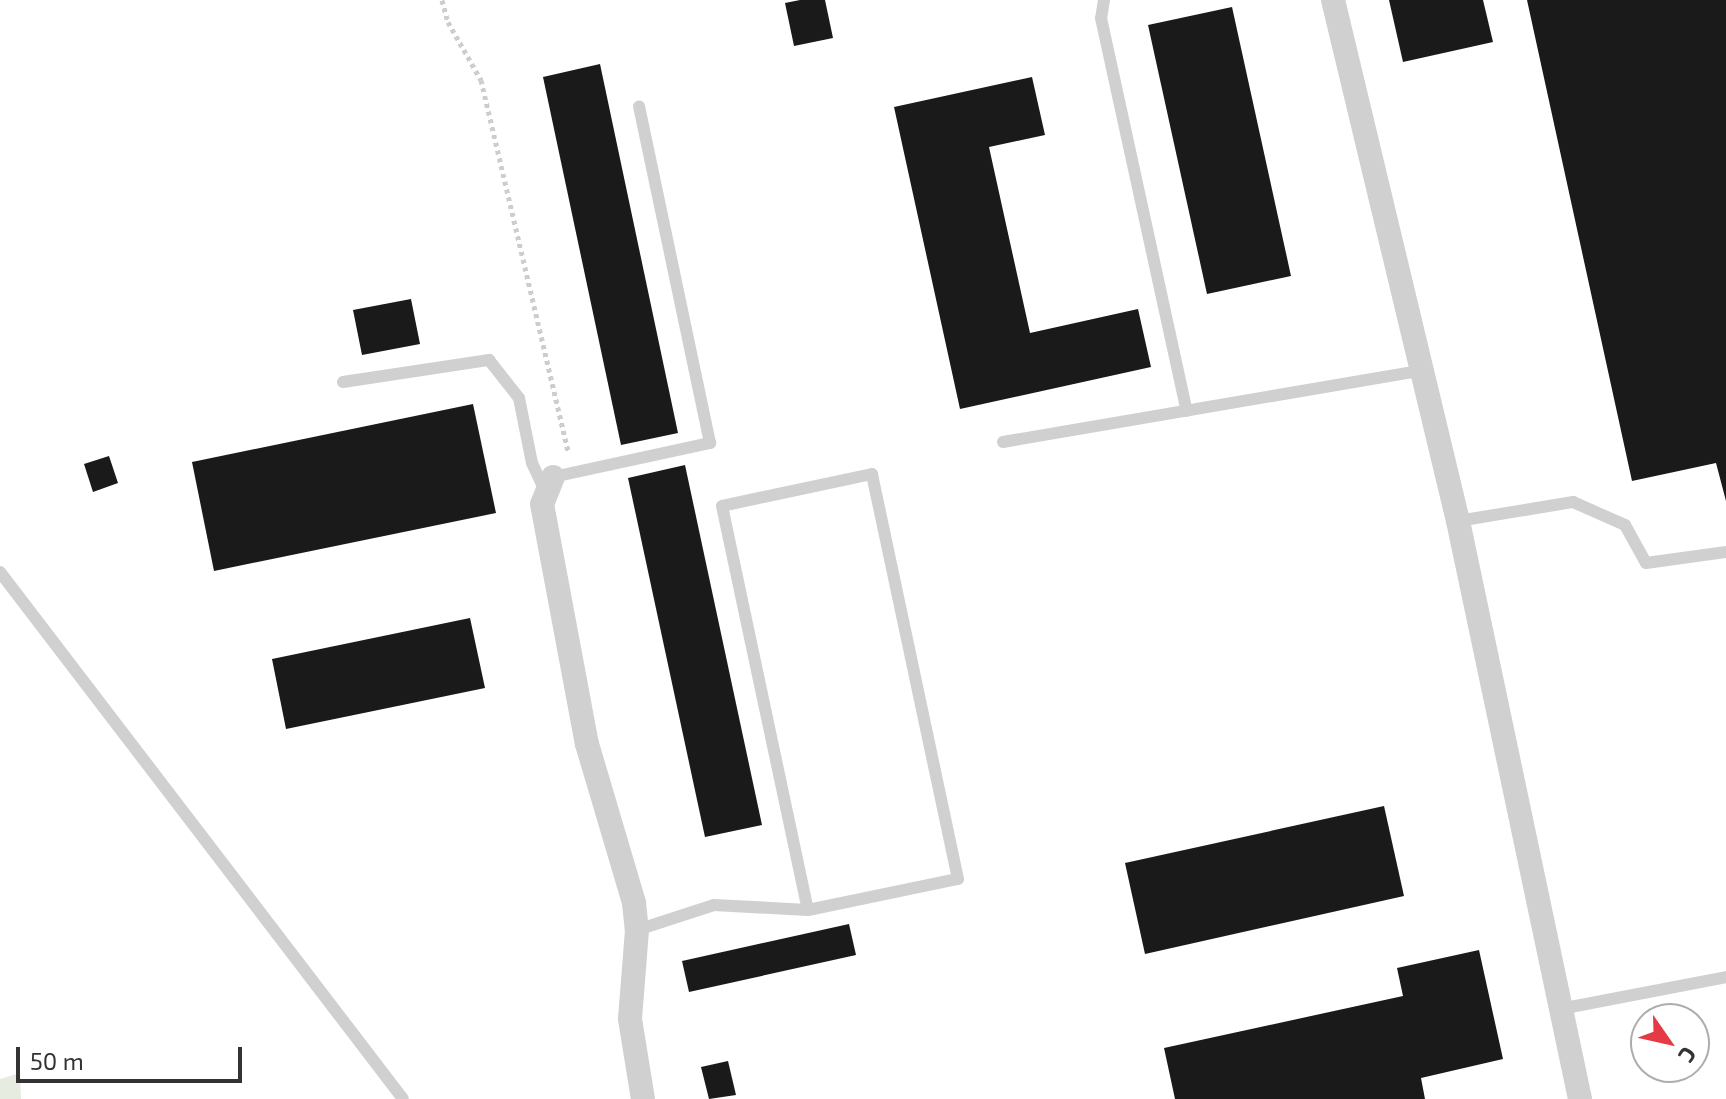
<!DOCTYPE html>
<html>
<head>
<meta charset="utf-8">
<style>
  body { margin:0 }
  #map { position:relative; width:1726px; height:1099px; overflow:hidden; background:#fff; font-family:"Exo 2",sans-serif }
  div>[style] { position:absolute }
  .green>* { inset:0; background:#e6ecdf }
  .building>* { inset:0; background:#1a1a1a }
  .path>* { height:5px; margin-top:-2.5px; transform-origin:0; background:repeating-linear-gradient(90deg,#cdcdcd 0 4px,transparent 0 8px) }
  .service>* { height:12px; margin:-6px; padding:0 6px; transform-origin:6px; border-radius:6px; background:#d0d0d0 }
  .minor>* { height:24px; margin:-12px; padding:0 12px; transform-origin:12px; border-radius:12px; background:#d0d0d0 }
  span { translate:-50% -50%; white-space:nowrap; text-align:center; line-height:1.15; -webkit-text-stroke:8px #fff; paint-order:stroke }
  .north { position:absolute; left:1630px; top:1003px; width:80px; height:80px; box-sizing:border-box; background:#fff; border:2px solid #adadad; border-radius:50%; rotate:124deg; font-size:22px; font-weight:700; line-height:32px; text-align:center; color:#333 }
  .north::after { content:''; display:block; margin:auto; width:28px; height:36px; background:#e63946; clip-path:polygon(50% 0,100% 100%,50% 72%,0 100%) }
  .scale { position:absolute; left:16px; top:1047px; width:226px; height:36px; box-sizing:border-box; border:4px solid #333; border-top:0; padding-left:10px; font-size:24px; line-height:28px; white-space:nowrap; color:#333; -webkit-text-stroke:6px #fff; paint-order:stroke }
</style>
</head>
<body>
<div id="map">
  <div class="green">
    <i style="clip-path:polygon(20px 1073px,21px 1099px,0 1099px,0 1079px)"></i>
  </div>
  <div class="building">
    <i style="clip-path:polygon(800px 0,825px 0,833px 38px,794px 46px,785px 3px)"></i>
    <i style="clip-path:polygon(1389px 0,1483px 0,1493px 42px,1403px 62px)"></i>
    <i style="clip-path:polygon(1527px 0,1726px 0,1726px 501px,1716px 463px,1632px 481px)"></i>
    <i style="clip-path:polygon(1232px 7px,1291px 276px,1207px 294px,1148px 25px)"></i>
    <i style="clip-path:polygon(600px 64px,678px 433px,621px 445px,543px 77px)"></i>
    <i style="clip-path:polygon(1032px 77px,1045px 135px,989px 147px,1030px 333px,1138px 309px,1151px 367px,960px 409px,894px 107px)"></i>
    <i style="clip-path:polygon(411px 299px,420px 344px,362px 355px,353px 310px)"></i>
    <i style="clip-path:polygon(473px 404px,496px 513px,214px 571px,192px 462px)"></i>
    <i style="clip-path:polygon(109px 456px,118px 483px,93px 492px,84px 464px)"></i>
    <i style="clip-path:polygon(685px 465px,762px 825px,705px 837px,628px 478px)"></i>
    <i style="clip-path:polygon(470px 618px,485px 688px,286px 729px,272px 659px)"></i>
    <i style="clip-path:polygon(1384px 806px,1404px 896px,1145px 954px,1125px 863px)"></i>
    <i style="clip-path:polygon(849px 924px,856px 955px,689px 992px,682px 961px)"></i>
    <i style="clip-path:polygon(1479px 950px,1503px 1059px,1421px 1078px,1425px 1099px,1175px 1099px,1164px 1048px,1403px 996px,1397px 968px)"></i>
    <i style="clip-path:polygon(728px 1061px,736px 1095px,709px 1099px,701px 1067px)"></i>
  </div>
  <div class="path">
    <i style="left:442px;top:0;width:23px;rotate:75deg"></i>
    <i style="left:448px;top:22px;width:67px;rotate:60.4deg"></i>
    <i style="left:481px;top:80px;width:382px;rotate:76.8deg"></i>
  </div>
  <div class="service">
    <i style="left:1104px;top:0;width:18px;rotate:99deg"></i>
    <i style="left:1101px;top:18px;width:402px;rotate:77.7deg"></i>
    <i style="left:343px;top:382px;width:148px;rotate:-8.6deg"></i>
    <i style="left:489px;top:360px;width:48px;rotate:51.7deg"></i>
    <i style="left:519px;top:398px;width:66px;rotate:78.7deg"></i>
    <i style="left:532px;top:463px;width:29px;rotate:65deg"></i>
    <i style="left:1003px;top:442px;width:421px;rotate:-9.7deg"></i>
    <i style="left:553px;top:477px;width:161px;rotate:-12.2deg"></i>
    <i style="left:710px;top:443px;width:344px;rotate:-101.9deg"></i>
    <i style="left:1458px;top:521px;width:117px;rotate:-9.4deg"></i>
    <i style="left:1573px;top:502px;width:57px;rotate:23.9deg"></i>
    <i style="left:1625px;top:525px;width:43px;rotate:61.1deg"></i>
    <i style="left:1646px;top:563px;width:81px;rotate:-7.8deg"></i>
    <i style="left:0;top:572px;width:663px;rotate:52.59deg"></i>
    <i style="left:637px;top:930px;width:81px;rotate:-18deg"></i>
    <i style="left:714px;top:905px;width:94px;rotate:3deg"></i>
    <i style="left:808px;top:910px;width:153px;rotate:-11.7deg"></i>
    <i style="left:958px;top:879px;width:414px;rotate:-102deg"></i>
    <i style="left:872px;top:474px;width:153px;rotate:168deg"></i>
    <i style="left:722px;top:506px;width:413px;rotate:78deg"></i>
    <i style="left:1560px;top:1009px;width:169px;rotate:-10.9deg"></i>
  </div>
  <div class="minor">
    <i style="left:1333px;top:0;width:536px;rotate:76.51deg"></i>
    <i style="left:1458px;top:521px;width:591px;rotate:78.08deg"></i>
    <i style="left:553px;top:477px;width:29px;rotate:112deg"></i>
    <i style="left:542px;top:504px;width:244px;rotate:79.4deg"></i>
    <i style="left:587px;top:744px;width:166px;rotate:73.5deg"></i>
    <i style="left:634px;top:903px;width:27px;rotate:84deg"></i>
    <i style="left:637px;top:930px;width:89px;rotate:94.5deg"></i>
    <i style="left:630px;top:1019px;width:81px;rotate:80.8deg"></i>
  </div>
  <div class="north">С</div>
  <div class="scale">50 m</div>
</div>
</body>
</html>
